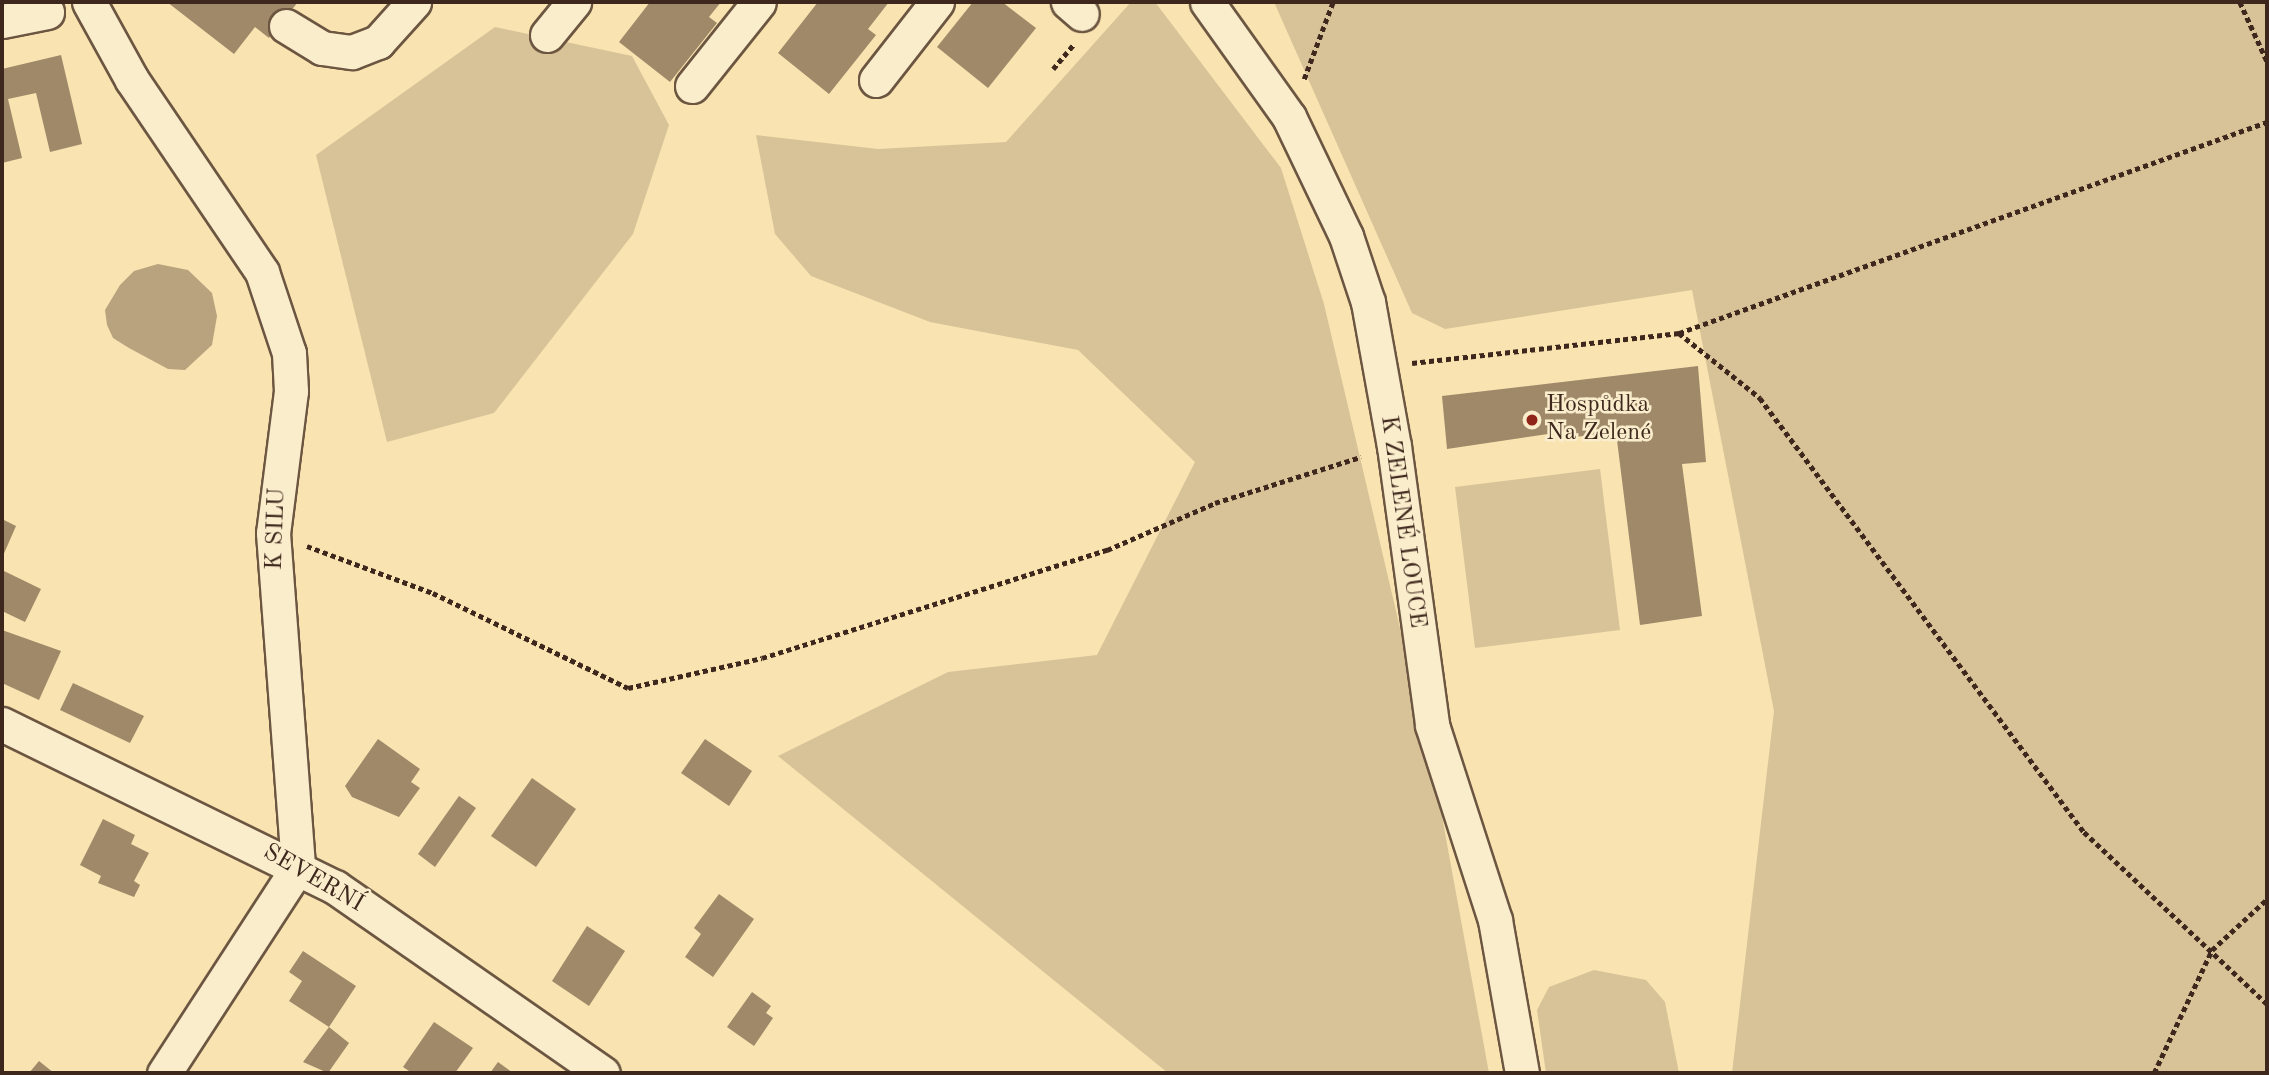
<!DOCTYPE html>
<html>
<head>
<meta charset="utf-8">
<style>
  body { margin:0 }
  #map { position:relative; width:2269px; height:1075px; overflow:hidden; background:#f8e3b1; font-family:"Old Standard TT",serif }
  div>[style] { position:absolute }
  .green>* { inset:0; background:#d8c398 }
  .water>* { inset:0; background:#b9a37e }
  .building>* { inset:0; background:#9f8969 }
  .path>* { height:4.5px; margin-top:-2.25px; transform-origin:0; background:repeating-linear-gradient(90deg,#3e271c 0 5px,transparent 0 8.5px) }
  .roads { filter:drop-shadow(2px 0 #6c5641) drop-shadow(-2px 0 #6c5641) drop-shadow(0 2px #6c5641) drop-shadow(0 -2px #6c5641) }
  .street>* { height:33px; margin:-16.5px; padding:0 16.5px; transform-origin:16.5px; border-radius:16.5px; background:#faedcc }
  .dots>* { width:19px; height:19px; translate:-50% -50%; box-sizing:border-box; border:4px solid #faedcc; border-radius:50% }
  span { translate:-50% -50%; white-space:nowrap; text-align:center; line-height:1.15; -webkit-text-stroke:5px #faedcc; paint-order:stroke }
  .poi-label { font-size:24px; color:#3e271c }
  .left { translate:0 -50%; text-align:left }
  .street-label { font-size:24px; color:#3e271c }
  .frame { position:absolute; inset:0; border:4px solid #3e271c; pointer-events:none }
</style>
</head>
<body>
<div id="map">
  <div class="green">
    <i style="clip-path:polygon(1131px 2px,1155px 2px,1281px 168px,1324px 304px,1434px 773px,1489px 1073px,1168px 1073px,778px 756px,948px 672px,1097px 655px,1195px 462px,1078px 350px,930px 322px,811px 276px,775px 234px,756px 135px,878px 149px,1006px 142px)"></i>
    <i style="clip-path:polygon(1274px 2px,2267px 2px,2267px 1073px,1732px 1073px,1774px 711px,1692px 290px,1445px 329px,1412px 313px)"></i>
    <i style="clip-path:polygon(495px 27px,632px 56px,669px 125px,633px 234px,494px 413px,387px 442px,316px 155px)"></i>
    <i style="clip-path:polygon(1600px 469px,1620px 630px,1475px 648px,1455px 487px)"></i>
    <i style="clip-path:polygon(1594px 970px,1646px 980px,1665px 1002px,1679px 1073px,1546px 1073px,1537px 1010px,1549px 987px)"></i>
  </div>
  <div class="water">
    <i style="clip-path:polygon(158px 264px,188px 270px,212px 293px,217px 316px,212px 345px,185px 370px,168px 369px,129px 348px,113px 338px,107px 325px,105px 310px,120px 285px,134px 271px)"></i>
  </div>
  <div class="building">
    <i style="clip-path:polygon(167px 2px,298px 2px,269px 38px,255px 27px,234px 54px)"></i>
    <i style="clip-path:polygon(650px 2px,721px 2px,709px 17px,717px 23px,670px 82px,619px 42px)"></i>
    <i style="clip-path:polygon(818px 2px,889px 2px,868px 29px,876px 35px,829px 94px,778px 53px)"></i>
    <i style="clip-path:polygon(973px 2px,1002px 2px,1036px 28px,988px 88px,937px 47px)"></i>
    <i style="clip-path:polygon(61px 55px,82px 144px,50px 152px,36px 93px,8px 99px,22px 158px,2px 163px,2px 69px)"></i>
    <i style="clip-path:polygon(1698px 366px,1706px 462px,1682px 464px,1702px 616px,1640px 625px,1616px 432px,1575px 437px,1575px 430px,1447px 449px,1442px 396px)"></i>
    <i style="clip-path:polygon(2px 519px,16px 526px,2px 558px)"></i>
    <i style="clip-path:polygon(4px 571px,41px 589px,25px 622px,2px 611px)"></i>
    <i style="clip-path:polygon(2px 630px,61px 651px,39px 700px,2px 683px)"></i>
    <i style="clip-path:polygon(73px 683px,144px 716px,130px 743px,60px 710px)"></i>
    <i style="clip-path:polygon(378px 739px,420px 769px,411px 782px,420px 788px,399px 817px,352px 797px,345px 786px)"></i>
    <i style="clip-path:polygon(705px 739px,752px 771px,729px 806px,681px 773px)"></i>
    <i style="clip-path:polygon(532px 778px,576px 809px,536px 867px,491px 836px)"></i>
    <i style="clip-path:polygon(459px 796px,476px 808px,435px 867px,418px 854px)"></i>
    <i style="clip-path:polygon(103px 819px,135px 835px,131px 844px,149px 853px,134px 881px,140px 885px,134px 897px,98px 883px,101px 876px,80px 865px)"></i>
    <i style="clip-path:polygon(719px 894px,754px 919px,713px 977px,685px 957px,701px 934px,694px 928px)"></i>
    <i style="clip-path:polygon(587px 926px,625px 951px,589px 1006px,552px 981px)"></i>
    <i style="clip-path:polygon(303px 951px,356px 986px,329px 1027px,349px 1043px,328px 1073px,303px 1062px,329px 1027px,289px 1001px,302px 981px,289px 972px)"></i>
    <i style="clip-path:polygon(752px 992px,771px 1006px,766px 1013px,773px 1018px,754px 1046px,727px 1027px)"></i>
    <i style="clip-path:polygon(434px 1022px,473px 1048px,455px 1073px,412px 1073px,403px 1067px)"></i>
    <i style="clip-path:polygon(39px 1061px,54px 1073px,29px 1073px)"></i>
    <i style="clip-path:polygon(498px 1062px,513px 1073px,490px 1073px)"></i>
  </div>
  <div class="path">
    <i style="left:2240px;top:2px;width:65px;rotate:65.4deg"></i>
    <i style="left:1053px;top:69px;width:31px;rotate:-50deg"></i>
    <i style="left:1304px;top:79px;width:82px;rotate:-69.4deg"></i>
    <i style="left:1679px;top:333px;width:625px;rotate:-19.74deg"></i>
    <i style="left:1412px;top:363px;width:269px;rotate:-6.4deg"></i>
    <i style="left:1679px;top:333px;width:104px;rotate:38.7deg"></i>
    <i style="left:1760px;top:398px;width:542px;rotate:53.26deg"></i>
    <i style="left:2084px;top:832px;width:251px;rotate:43.2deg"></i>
    <i style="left:307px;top:546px;width:134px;rotate:20.5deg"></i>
    <i style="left:433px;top:593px;width:217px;rotate:26deg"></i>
    <i style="left:628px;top:688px;width:137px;rotate:-12.6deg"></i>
    <i style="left:762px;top:658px;width:362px;rotate:-17.4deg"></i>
    <i style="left:1107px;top:550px;width:118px;rotate:-23.5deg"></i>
    <i style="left:1215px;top:503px;width:153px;rotate:-17.5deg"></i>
    <i style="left:2154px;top:1073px;width:136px;rotate:-64.8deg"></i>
    <i style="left:2212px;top:950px;width:75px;rotate:-42.8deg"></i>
  </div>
  <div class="roads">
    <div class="street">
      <i style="left:89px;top:2px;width:89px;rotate:61.1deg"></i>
      <i style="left:132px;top:80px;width:232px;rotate:55.9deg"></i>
      <i style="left:262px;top:272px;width:85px;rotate:71.6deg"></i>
      <i style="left:289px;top:353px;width:38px;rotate:87deg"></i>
      <i style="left:291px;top:391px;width:143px;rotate:97.2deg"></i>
      <i style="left:273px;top:533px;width:335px;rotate:85.7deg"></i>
      <i style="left:298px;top:867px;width:246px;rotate:123deg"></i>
      <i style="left:1068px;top:2px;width:18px;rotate:41deg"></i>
      <i style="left:1207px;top:2px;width:141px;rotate:54.5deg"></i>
      <i style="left:1289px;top:117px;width:132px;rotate:64.4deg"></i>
      <i style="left:1346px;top:236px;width:70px;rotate:71.6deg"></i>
      <i style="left:1368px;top:302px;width:146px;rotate:79.8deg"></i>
      <i style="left:1394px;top:446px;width:282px;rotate:82.2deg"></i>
      <i style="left:1432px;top:725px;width:205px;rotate:72.1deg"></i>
      <i style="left:1495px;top:920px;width:155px;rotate:80deg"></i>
      <i style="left:2px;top:21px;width:46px;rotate:-11.3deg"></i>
      <i style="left:286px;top:26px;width:42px;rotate:31.4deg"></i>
      <i style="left:322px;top:48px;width:30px;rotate:8deg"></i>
      <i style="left:352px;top:52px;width:28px;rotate:-21deg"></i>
      <i style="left:378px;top:42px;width:54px;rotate:-48deg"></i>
      <i style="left:547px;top:35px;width:43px;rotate:-50.7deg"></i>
      <i style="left:876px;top:80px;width:99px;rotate:-52deg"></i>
      <i style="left:692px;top:86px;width:107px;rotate:-51.4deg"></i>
      <i style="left:2px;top:724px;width:371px;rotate:26.1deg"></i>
      <i style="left:335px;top:887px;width:326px;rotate:34.8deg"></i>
    </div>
  </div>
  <div class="dots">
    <i style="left:1532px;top:420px;background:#8f2418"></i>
  </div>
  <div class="poi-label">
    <span class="left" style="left:1546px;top:420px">Hospůdka<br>Na Zelené</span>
  </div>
  <div class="street-label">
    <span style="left:1402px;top:522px;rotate:82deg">K ZELENÉ LOUCE</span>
    <span style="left:277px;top:529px;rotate:-88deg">K SILU</span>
    <span style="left:313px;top:879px;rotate:30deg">SEVERNÍ</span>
  </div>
  <div class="frame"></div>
</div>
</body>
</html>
